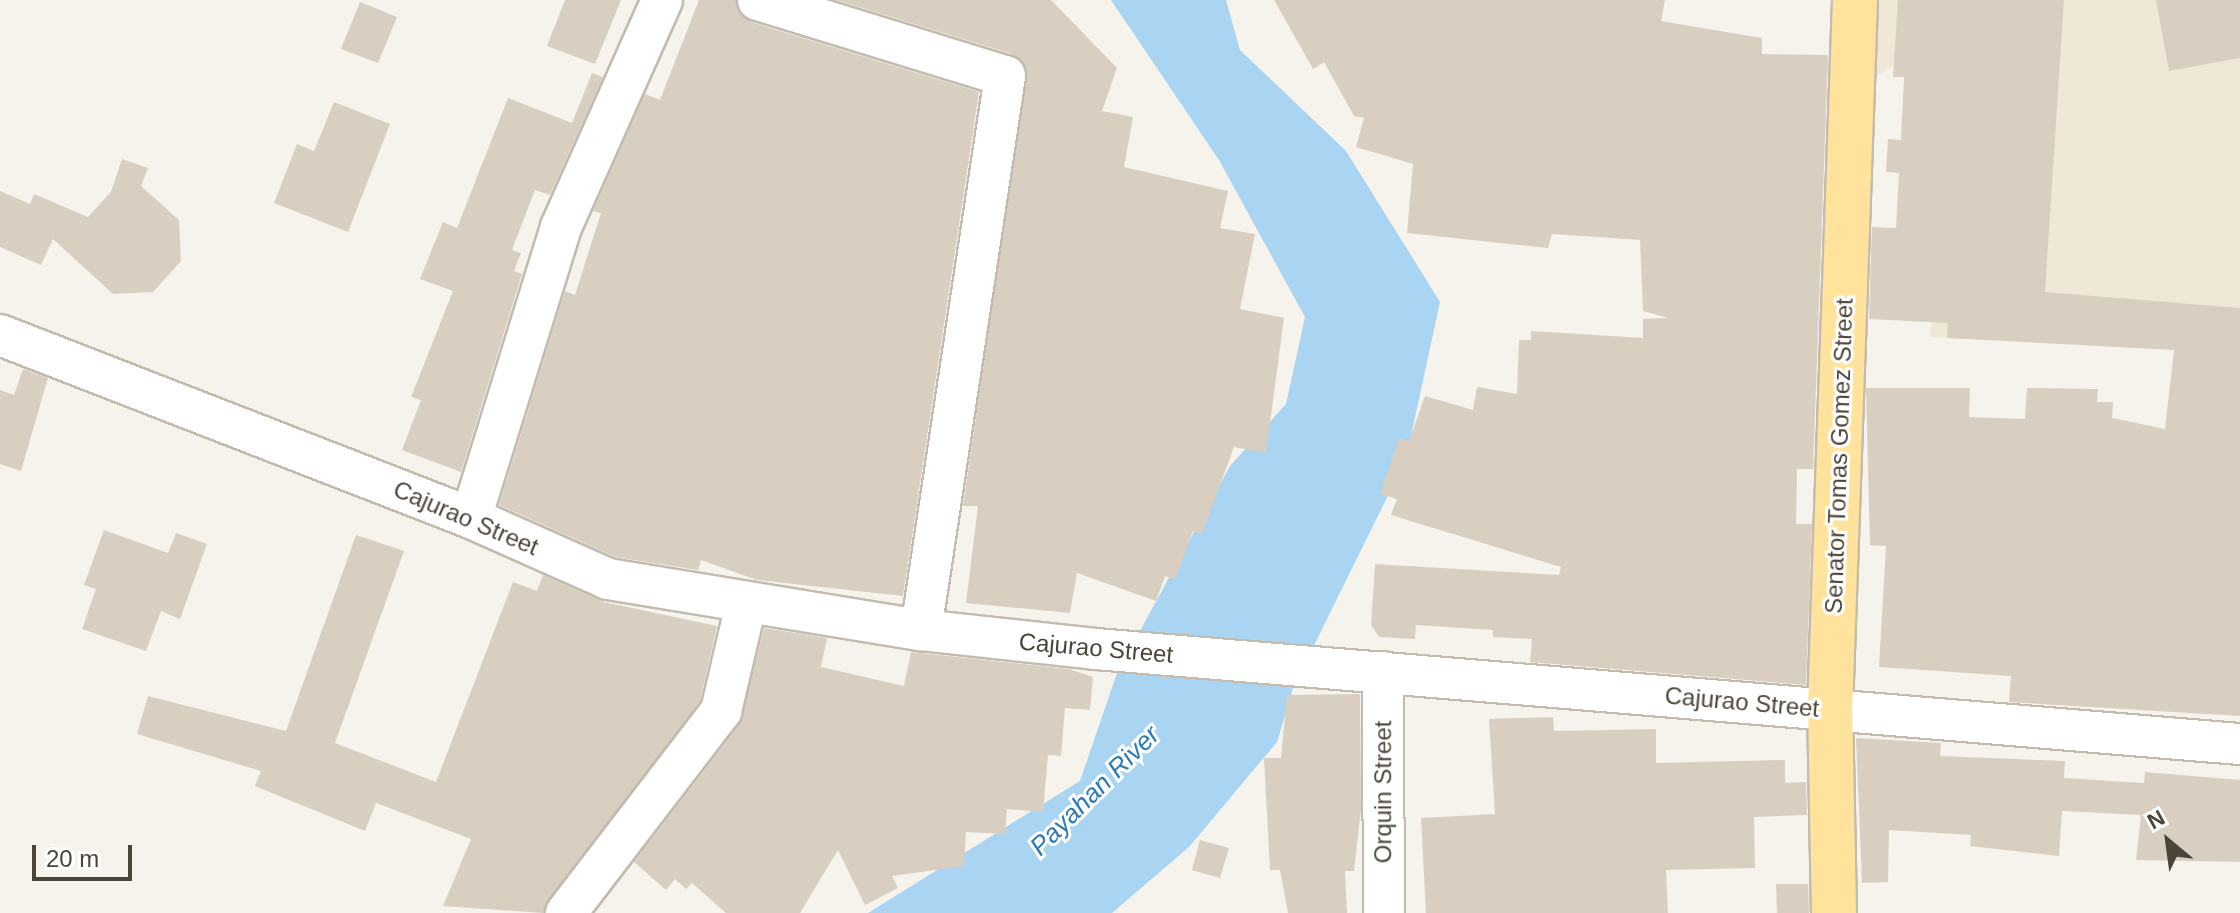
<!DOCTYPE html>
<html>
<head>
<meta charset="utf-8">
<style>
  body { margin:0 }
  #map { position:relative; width:2240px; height:913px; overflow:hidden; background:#f6f3ec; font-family:Helvetica,sans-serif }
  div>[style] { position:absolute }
  .education>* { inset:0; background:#efe8d6 }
  .water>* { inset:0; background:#a9d4f2 }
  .building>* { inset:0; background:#d8cfc1 }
  .roads { filter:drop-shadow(2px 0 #c2bbae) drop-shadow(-2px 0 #c2bbae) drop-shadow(0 2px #c2bbae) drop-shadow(0 -2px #c2bbae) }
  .minor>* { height:40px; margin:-20px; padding:0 20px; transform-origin:20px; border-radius:20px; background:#fff }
  .major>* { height:44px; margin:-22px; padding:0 22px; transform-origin:22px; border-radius:22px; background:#ffe39c }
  span { translate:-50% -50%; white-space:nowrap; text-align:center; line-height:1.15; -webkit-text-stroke:6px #fff; paint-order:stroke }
  .street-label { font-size:24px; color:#4b4439 }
  .water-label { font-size:26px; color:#2e7ab2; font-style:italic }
  .north { position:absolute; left:2128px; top:801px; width:80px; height:80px; -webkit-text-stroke:6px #fff; paint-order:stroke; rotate:331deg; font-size:22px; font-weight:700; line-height:32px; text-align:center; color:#4b4439 }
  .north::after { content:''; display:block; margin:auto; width:28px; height:36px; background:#4b4439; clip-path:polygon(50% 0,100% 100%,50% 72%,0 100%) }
  .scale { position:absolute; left:32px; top:845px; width:100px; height:36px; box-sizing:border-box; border:4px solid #4b4439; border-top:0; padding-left:10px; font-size:24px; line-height:28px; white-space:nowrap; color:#4b4439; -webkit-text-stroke:6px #fff; paint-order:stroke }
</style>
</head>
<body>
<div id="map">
  <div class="education">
    <i style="clip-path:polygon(1867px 0,2240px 0,2240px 352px,1930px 337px,1957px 33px,1868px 80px)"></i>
  </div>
  <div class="water">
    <i style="clip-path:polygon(1111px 0,1226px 0,1240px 50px,1346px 151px,1440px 302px,1406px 459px,1293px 688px,1277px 742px,1189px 847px,1112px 913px,868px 913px,1080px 781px,1117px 673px,1230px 466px,1286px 404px,1305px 317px,1219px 160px)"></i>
  </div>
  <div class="building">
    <i style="clip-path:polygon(565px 0,621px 0,595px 64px,547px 46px)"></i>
    <i style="clip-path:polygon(699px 0,736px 0,751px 22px,979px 92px,903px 596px,757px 580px,701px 560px,698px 570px,615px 557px,499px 505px,565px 291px,575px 295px,601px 213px,593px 211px,645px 94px,660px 100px)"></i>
    <i style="clip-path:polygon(836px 0,1051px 0,1117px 68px,1102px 111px,1133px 117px,1124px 167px,1228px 191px,1220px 228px,1255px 234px,1240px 309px,1284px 318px,1266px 453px,1234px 447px,1202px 534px,1193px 531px,1175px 580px,1165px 576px,1156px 601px,1077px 573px,1070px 613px,966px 603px,978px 506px,963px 506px,1027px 69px,1012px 54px)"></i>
    <i style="clip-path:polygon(1274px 0,1665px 0,1661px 21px,1762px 38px,1762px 54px,1828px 55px,1813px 469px,1797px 469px,1796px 524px,1812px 524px,1806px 685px,1530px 662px,1532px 639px,1493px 637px,1493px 630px,1416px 625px,1415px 639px,1379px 637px,1371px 625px,1375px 564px,1559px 575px,1561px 567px,1391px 515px,1397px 499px,1380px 494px,1399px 438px,1409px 441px,1425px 396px,1473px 410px,1477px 387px,1517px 394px,1519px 340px,1531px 340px,1531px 331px,1643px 338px,1643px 319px,1669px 318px,1643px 311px,1640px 240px,1552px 234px,1548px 248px,1407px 233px,1413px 164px,1356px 147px,1364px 118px,1354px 116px,1324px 62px,1313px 69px)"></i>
    <i style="clip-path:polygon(1898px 0,2064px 0,2045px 292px,2240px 308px,2240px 716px,2009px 702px,2011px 676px,1879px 667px,1886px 546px,1870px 545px,1866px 388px,1970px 388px,1969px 417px,2025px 419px,2027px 388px,2098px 389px,2097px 402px,2113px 402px,2112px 418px,2165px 429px,2174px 350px,1947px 338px,1948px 323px,1869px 319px,1872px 227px,1896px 228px,1899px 173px,1886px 172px,1888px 139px,1901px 140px,1904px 77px,1893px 77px)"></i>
    <i style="clip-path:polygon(2156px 0,2240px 0,2240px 58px,2169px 71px)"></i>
    <i style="clip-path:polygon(360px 2px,397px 17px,378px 63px,341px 49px)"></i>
    <i style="clip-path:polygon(592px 73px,603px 77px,550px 195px,535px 190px,512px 250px,521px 253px,514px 271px,522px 274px,461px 472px,402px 450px,421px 400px,411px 397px,453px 291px,420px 279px,443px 222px,457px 228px,508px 98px,572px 123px)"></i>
    <i style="clip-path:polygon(334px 102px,390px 124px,348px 232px,274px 203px,297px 144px,314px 151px)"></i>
    <i style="clip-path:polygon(122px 159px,148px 168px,141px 186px,179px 220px,181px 261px,153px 292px,113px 294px,53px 239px,41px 265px,0 247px,0 191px,30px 204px,34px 194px,88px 217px,111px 192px)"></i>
    <i style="clip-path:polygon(23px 369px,48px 378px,21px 471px,0 464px,0 390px,14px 395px)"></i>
    <i style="clip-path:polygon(104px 530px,168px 553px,176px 533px,207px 544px,180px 619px,161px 611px,146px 651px,82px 629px,96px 589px,84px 585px)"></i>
    <i style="clip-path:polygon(356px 535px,404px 551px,335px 743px,436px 782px,513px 582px,537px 591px,543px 575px,604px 602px,717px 626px,700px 701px,543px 913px,443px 906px,471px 839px,376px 803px,365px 831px,255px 786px,261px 771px,137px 734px,148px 696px,286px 731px)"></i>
    <i style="clip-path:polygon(764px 628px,827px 638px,821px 667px,904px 686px,911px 652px,1069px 669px,1093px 677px,1090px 710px,1065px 708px,1061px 756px,1048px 755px,1043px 812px,1007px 809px,1005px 834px,966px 832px,964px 866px,892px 876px,898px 888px,865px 905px,838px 850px,800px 913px,726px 913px,692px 883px,686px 889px,675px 879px,666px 890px,634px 862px,740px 724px)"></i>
    <i style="clip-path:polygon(1360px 694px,1361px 809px,1354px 871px,1345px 871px,1347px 913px,1288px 913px,1280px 870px,1270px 870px,1264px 758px,1281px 758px,1287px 695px)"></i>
    <i style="clip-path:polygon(1553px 717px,1554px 731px,1656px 729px,1656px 763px,1785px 760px,1785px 783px,1806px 782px,1807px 815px,1754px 817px,1755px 868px,1666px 870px,1668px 913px,1426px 913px,1421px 818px,1495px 814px,1489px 719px)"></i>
    <i style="clip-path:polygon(1856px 738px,1941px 743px,1940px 756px,2065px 761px,2064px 778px,2144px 783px,2145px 772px,2240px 780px,2240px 862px,2136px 860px,2141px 815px,2062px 811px,2059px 856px,1970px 846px,1971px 835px,1889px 830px,1888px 882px,1862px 883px)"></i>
    <i style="clip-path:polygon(1200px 840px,1229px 848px,1220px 878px,1192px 870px)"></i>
    <i style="clip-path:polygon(1776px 884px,1808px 884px,1809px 913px,1777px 913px)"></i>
  </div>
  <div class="roads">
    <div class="minor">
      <i style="left:758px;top:0;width:258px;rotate:17.1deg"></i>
      <i style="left:1005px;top:76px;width:560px;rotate:98.62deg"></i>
      <i style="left:0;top:335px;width:505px;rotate:21.23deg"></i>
      <i style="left:471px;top:518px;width:150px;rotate:24deg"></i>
      <i style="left:608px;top:579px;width:317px;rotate:9.3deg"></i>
      <i style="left:921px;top:630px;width:176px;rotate:6.2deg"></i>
      <i style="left:1096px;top:649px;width:1148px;rotate:4.75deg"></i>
      <i style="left:471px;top:518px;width:305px;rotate:-72.8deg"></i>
      <i style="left:561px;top:227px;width:248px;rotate:-66deg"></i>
      <i style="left:1383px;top:672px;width:241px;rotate:89.8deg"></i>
      <i style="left:566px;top:913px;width:255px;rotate:-52.5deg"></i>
      <i style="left:721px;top:711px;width:110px;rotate:-76.8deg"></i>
    </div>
    <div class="major">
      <i style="left:1834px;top:913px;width:204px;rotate:-91.1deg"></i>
      <i style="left:1830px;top:709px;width:709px;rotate:-87.98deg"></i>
    </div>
  </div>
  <div class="street-label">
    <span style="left:1839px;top:456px;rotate:-88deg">Senator Tomas Gomez Street</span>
    <span style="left:466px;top:518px;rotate:23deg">Cajurao Street</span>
    <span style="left:1096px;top:648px;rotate:5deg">Cajurao Street</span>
    <span style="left:1742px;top:702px;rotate:5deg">Cajurao Street</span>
    <span style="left:1383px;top:792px;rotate:-90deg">Orquin Street</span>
  </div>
  <div class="water-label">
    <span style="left:1095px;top:791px;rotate:-45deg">Payahan River</span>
  </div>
  <div class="north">N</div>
  <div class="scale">20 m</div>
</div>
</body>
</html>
